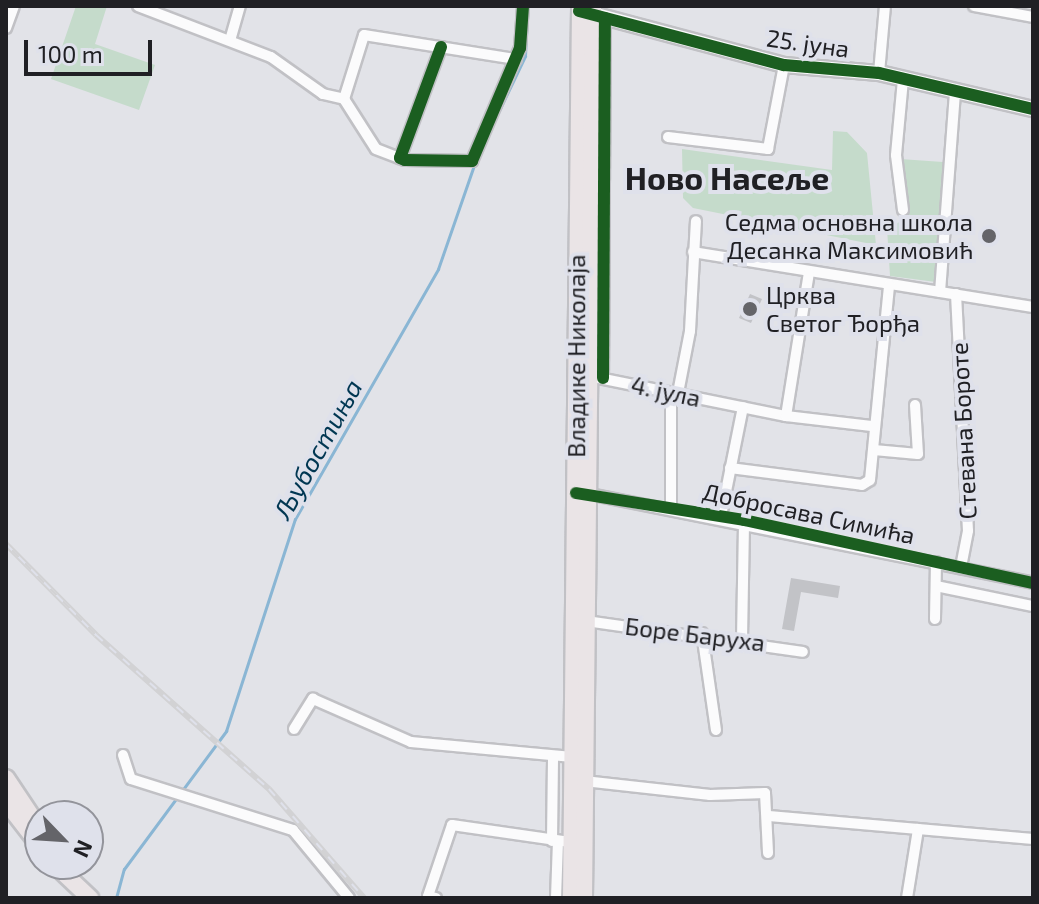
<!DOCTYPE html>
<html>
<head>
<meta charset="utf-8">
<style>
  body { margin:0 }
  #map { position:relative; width:1039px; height:904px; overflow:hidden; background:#e2e3e8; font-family:"Exo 2",sans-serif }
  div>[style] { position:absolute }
  .green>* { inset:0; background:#c5dbcb }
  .stream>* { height:3px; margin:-1.5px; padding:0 1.5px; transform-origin:1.5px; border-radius:1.5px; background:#8ab6d4 }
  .building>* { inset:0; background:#c2c3c7 }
  .roads { filter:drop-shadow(2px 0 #c1c1c5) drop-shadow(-2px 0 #c1c1c5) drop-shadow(0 2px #c1c1c5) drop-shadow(0 -2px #c1c1c5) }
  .minor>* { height:10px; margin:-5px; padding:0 5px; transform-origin:5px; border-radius:5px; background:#fbfbfc }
  .tertiary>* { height:14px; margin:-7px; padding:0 7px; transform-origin:7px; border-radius:7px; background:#fbfbfc }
  .primary>* { height:16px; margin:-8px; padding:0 8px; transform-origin:8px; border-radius:8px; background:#eae4e6 }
  .rail>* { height:6px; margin-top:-3px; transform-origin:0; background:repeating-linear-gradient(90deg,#dfe1eb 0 9px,#d2d2d4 0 18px); box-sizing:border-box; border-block:2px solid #d2d2d4 }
  .cycleway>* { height:12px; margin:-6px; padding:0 6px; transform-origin:6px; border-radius:6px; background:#1b5e20 }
  .dots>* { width:22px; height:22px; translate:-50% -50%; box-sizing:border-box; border:4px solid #dfe1eb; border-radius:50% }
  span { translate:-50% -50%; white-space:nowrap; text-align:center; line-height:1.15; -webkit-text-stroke:8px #dfe1eb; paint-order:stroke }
  .street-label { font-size:24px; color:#202024 }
  .poi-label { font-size:24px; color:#202024 }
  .right { translate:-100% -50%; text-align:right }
  .left { translate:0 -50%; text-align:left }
  .water-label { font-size:26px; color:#013752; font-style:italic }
  .district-label { font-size:32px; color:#202024; font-weight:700 }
  .frame { position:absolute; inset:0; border:8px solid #202024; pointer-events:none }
  .north { position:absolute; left:24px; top:800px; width:80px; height:80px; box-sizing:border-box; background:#dfe1eb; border:2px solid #93949b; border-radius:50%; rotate:115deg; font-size:22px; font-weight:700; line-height:32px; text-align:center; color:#202024 }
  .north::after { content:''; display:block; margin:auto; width:28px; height:36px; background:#646469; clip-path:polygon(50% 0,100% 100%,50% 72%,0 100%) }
  .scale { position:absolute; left:24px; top:40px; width:128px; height:36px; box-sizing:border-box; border:4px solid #202024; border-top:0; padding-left:10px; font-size:24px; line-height:28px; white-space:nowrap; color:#202024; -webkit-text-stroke:6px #dfe1eb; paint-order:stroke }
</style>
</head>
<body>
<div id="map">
  <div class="green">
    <i style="clip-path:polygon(76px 6px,107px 6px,95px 44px,155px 65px,139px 110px,51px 79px)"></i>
    <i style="clip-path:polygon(833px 131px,847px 132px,867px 153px,876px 245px,693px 208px,683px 198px,682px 149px,832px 170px)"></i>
    <i style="clip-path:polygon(900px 159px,943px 162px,936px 282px,890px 276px,887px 228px,908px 218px)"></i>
  </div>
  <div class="stream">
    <i style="left:495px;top:119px;width:70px;rotate:-64.5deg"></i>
    <i style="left:525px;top:56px;width:38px;rotate:-87deg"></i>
    <i style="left:116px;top:898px;width:30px;rotate:-75deg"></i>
    <i style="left:124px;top:869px;width:172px;rotate:-53.5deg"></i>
    <i style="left:226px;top:731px;width:223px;rotate:-72deg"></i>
    <i style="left:295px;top:519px;width:288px;rotate:-60.2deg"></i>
    <i style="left:438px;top:269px;width:113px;rotate:-70.9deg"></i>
  </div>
  <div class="building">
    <i style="clip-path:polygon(750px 294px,762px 299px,751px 323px,739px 318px)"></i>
    <i style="clip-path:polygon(791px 578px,840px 586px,838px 598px,801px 592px,794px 631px,782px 629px)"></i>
  </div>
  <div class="roads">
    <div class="minor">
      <i style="left:138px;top:6px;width:142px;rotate:21deg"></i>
      <i style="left:271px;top:57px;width:64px;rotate:35.4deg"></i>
      <i style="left:323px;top:94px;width:22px;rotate:13deg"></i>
      <i style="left:344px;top:99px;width:59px;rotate:57.4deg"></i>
      <i style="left:376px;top:149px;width:26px;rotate:21deg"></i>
      <i style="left:974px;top:6px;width:60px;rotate:10.6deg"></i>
      <i style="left:6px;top:28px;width:23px;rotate:-70deg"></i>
      <i style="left:231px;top:37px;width:32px;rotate:-74deg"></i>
      <i style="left:441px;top:47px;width:118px;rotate:110.3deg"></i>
      <i style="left:400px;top:158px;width:5px;rotate:22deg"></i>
      <i style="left:405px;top:160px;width:67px;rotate:0.9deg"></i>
      <i style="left:472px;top:161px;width:123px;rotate:-67deg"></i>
      <i style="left:520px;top:48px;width:42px;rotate:-85.9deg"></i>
      <i style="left:879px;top:73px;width:67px;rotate:-84.9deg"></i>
      <i style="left:344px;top:99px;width:67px;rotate:-72.6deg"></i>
      <i style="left:364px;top:35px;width:154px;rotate:9deg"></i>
      <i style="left:668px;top:137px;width:101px;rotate:6.8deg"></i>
      <i style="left:768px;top:149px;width:86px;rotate:-79.2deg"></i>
      <i style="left:903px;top:210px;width:55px;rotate:-97.3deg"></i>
      <i style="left:896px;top:155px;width:76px;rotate:-84.7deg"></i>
      <i style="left:693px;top:252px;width:344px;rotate:9.2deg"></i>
      <i style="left:940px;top:292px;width:199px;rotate:-85.7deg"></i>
      <i style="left:956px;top:294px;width:237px;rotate:87.1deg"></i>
      <i style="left:968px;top:531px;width:38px;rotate:101deg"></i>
      <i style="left:599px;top:378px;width:191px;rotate:11.5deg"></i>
      <i style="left:786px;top:416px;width:86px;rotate:6.7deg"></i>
      <i style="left:603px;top:378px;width:360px;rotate:-89.7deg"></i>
      <i style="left:671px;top:392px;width:114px;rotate:90deg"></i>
      <i style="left:678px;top:393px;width:63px;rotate:-79deg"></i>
      <i style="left:690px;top:331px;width:110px;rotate:-86.9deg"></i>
      <i style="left:786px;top:416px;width:145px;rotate:-80.9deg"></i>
      <i style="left:874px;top:450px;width:44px;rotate:5.2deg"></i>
      <i style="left:918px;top:454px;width:49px;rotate:-93.5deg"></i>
      <i style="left:730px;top:468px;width:133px;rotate:7.3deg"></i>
      <i style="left:862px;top:485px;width:9px;rotate:-32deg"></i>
      <i style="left:870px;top:480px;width:196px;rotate:-84.4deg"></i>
      <i style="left:584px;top:493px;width:458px;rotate:11.3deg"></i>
      <i style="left:721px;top:516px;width:111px;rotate:-78.6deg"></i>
      <i style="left:936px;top:586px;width:99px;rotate:11.7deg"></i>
      <i style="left:935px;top:619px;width:57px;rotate:-89deg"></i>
      <i style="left:586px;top:621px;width:219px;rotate:8.1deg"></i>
      <i style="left:702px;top:633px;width:98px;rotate:81.8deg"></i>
      <i style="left:742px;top:639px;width:119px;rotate:-89deg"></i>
      <i style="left:294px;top:729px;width:36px;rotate:-58deg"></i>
      <i style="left:313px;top:699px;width:107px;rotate:23.7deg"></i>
      <i style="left:411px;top:742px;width:162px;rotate:5.3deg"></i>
      <i style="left:123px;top:755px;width:25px;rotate:72deg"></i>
      <i style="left:131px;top:779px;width:170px;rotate:17.5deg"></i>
      <i style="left:293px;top:830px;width:88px;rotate:50.5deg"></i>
      <i style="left:584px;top:781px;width:127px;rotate:6.3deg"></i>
      <i style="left:710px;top:795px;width:55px;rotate:-2.1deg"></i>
      <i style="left:765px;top:793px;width:60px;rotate:87.1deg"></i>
      <i style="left:769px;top:816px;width:265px;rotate:5deg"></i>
      <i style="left:552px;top:841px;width:81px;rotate:-89.3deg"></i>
      <i style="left:436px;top:898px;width:8px;rotate:-166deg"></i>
      <i style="left:428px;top:896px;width:75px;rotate:-71.3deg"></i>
      <i style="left:452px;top:825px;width:119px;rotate:8.2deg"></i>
      <i style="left:556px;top:898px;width:56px;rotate:-88deg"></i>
      <i style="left:907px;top:898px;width:70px;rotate:-80.9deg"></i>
    </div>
    <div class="tertiary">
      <i style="left:585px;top:12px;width:206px;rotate:14.9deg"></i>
      <i style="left:784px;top:65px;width:95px;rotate:4.8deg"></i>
      <i style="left:879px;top:73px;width:158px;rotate:13.2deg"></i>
    </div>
    <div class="primary">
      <i style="left:6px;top:778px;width:61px;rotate:56.3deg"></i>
      <i style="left:6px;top:802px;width:56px;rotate:52.3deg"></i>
      <i style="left:54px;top:864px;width:50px;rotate:43.4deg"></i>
      <i style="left:571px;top:898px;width:892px;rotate:-89.42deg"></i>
      <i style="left:584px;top:898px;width:892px;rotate:-89.42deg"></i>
    </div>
  </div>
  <div class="rail">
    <i style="left:6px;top:544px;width:128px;rotate:45.3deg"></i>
    <i style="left:96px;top:635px;width:232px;rotate:41.7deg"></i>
    <i style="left:269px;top:789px;width:145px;rotate:48.9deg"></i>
  </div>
  <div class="cycleway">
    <i style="left:579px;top:11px;width:212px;rotate:14.8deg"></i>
    <i style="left:784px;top:65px;width:95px;rotate:4.8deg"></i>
    <i style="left:879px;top:73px;width:158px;rotate:13.2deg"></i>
    <i style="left:441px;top:47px;width:118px;rotate:110.3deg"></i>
    <i style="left:400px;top:158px;width:5px;rotate:22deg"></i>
    <i style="left:405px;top:160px;width:67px;rotate:0.9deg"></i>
    <i style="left:472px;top:161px;width:123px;rotate:-67deg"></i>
    <i style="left:520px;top:48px;width:42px;rotate:-85.9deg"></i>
    <i style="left:603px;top:378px;width:360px;rotate:-89.7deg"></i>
    <i style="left:576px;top:493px;width:170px;rotate:9.1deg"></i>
    <i style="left:744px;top:520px;width:296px;rotate:12.3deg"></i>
  </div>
  <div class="dots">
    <i style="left:989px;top:236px;background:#646469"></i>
    <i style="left:750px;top:309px;background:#646469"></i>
  </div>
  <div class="street-label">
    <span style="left:808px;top:43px;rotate:8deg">25. јуна</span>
    <span style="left:576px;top:356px;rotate:-90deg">Владике Николаја</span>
    <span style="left:666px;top:391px;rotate:12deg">4. јула</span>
    <span style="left:963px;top:431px;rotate:-93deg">Стевана Бороте</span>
    <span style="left:809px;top:513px;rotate:12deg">Добросава Симића</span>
    <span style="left:695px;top:634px;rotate:7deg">Боре Баруха</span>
  </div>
  <div class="poi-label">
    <span class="right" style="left:973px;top:236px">Седма основна школа<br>Десанка Максимовић</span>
    <span class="left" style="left:766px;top:309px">Црква<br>Светог Ђорђа</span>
  </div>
  <div class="water-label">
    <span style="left:317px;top:449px;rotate:-61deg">Љубостиња</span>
  </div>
  <div class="district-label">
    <span style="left:727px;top:177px">Ново Насеље</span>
  </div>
  <div class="frame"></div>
  <div class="north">N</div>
  <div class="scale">100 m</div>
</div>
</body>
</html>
